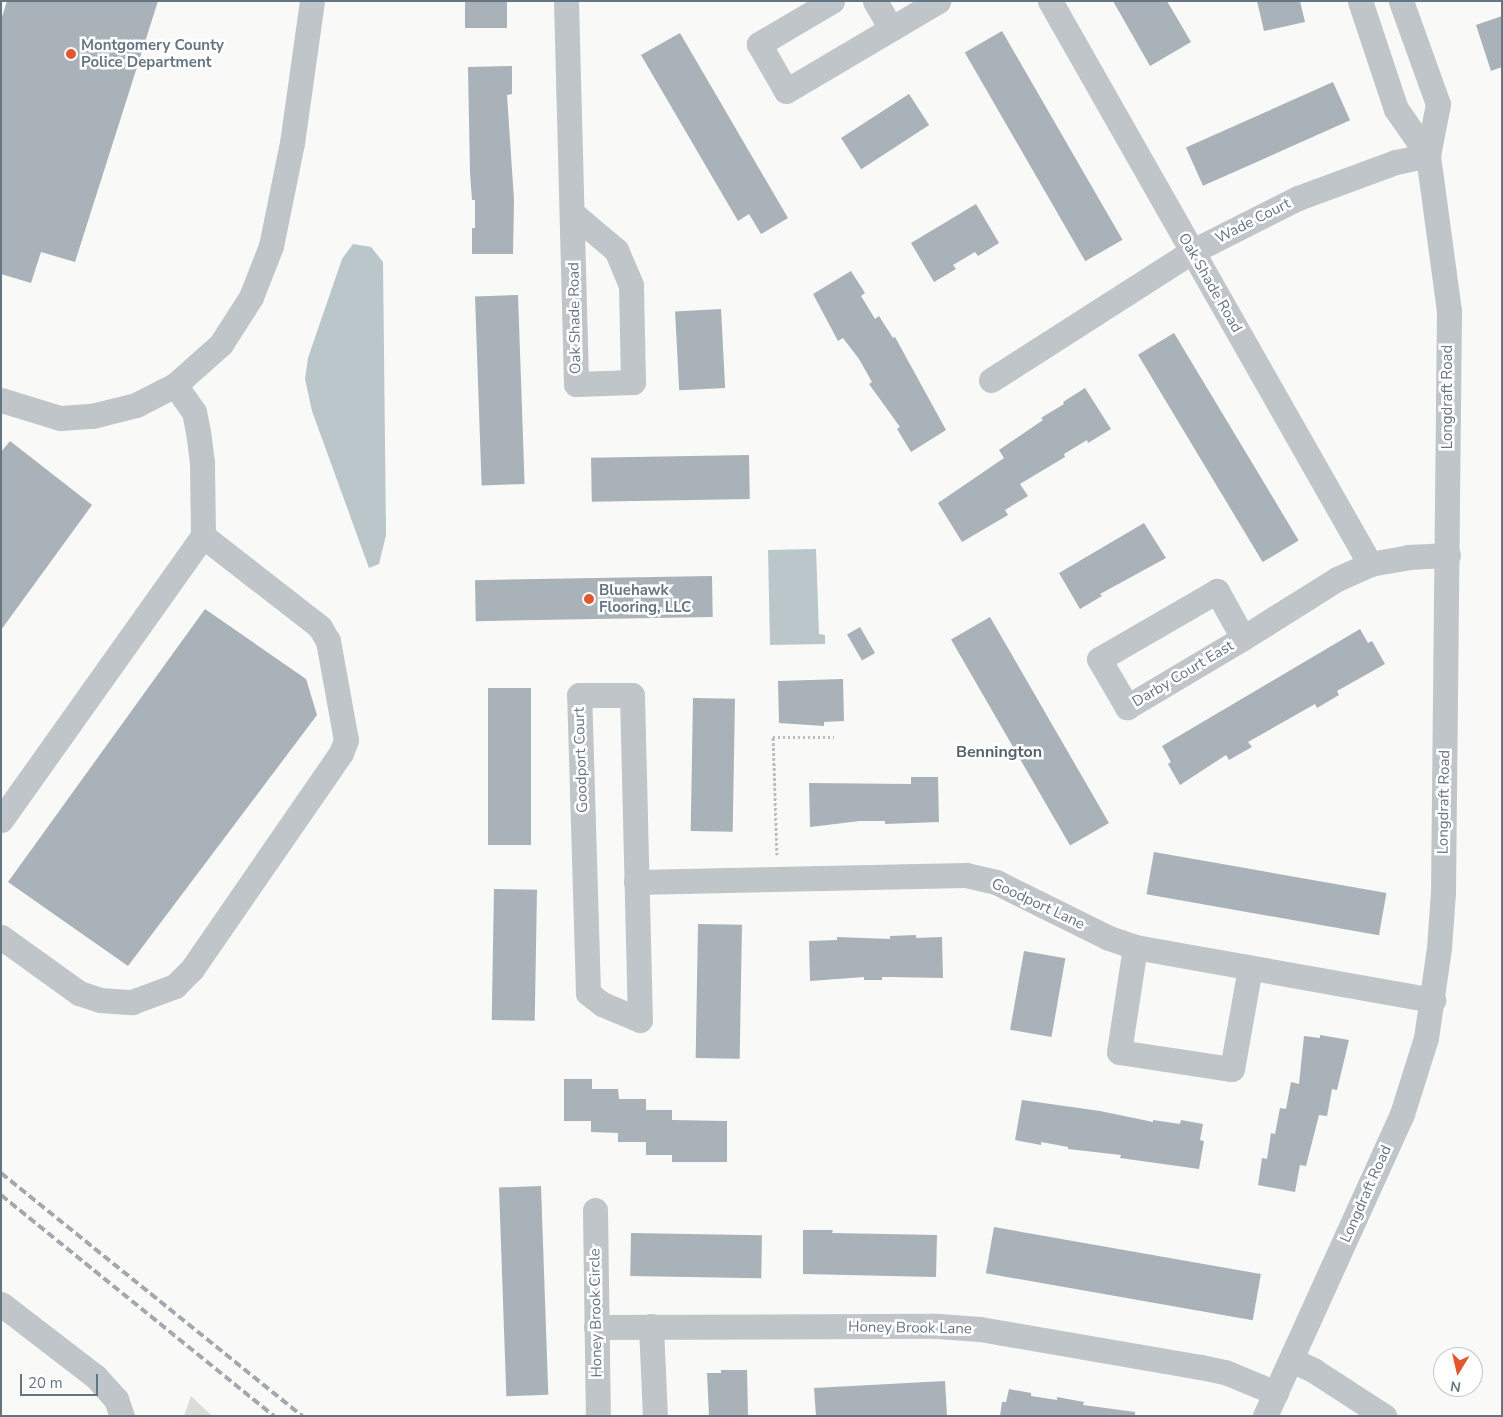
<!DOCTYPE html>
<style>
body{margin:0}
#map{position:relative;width:1503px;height:1417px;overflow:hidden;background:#f9f9f7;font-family:"Nunito Sans",sans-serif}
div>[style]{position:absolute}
.green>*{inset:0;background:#d9ded6}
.water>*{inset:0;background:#bac6ca}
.building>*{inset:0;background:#a9b2b8;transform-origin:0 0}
.path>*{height:3px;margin-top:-1.5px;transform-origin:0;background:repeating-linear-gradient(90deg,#bbbec1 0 2.5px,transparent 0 5px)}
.minor>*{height:25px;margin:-12.5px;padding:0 12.5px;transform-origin:12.5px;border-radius:12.5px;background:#c0c5c9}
.rail>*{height:4px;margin-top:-2px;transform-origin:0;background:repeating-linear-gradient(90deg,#a2a9ae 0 8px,transparent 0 12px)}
.dots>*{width:14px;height:14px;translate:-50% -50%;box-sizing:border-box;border:2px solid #fff;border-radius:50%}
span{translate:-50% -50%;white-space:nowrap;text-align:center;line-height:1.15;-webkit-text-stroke:5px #fff;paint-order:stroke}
.poi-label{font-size:15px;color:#657581;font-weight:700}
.left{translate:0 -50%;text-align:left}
.street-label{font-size:15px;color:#657581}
.neighbourhood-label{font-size:16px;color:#56636d;font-weight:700}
.frame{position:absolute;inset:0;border:2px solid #657581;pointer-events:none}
.north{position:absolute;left:1433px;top:1347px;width:50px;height:50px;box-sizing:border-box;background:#fff;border:1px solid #c1c8cd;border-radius:50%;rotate:189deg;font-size:14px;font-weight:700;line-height:20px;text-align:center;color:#657581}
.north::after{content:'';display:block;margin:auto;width:18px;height:22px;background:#e2572e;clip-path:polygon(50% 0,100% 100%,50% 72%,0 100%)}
.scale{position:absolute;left:20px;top:1374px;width:78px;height:22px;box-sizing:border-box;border:2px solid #657581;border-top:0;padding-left:6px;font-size:15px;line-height:18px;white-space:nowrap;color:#657581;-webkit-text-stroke:4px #fff;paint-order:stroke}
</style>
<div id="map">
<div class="green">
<i style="clip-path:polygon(191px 1396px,212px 1416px,184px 1416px)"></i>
</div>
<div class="water">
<i style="clip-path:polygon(353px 244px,371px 247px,383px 262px,386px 535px,379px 564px,369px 568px,312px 411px,305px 379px,308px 358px,342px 259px)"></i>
<i style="clip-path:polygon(816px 549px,819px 634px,825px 635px,825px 644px,770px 645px,768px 550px)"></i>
</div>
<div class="building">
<i style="clip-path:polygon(7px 1px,158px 1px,75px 262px,41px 252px,31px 283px,1px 274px,1px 20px)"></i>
<i style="left:465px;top:1px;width:42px;height:27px"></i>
<i style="clip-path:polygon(1113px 1px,1167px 1px,1191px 42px,1150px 66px)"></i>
<i style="clip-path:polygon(1257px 1px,1300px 1px,1305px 22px,1264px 31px)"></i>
<i style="clip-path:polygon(1502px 16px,1502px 67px,1491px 71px,1476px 25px)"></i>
<i style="left:1002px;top:31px;width:241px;height:43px;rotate:60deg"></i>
<i style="clip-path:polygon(680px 33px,788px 218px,761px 234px,749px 214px,738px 221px,641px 55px)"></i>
<i style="clip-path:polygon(512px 66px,512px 94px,507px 95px,514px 200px,513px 254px,472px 254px,472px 228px,475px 228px,475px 200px,472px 200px,470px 173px,468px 67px)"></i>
<i style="left:1333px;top:82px;width:42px;height:161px;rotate:66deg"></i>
<i style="left:909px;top:94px;width:37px;height:81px;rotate:57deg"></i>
<i style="clip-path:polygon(976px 204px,999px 243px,978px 256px,975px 252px,953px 265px,956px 269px,934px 282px,911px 243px)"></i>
<i style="clip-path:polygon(851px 271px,865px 293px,861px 296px,875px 319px,879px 316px,893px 338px,895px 337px,946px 430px,911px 452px,897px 429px,900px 427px,869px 384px,872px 382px,859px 359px,843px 338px,838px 341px,813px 294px)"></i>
<i style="left:518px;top:295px;width:189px;height:43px;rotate:88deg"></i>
<i style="left:721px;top:309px;width:79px;height:46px;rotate:87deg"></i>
<i style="left:1174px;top:333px;width:242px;height:42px;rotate:59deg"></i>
<i style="clip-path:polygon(1085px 388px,1111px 429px,1088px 443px,1087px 440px,1064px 454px,1065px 457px,1020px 484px,1028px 496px,1005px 510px,1008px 515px,962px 542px,938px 503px,1004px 458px,999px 450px,1043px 420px,1041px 418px,1064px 404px,1063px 402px)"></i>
<i style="clip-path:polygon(10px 441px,92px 505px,1px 630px,1px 452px)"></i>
<i style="left:749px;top:455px;width:44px;height:158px;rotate:89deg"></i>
<i style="clip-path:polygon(1144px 523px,1166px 558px,1100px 594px,1102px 596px,1080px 609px,1059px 573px)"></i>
<i style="left:712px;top:576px;width:41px;height:237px;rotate:89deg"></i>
<i style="clip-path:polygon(205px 609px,306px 679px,317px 715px,128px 966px,8px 882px)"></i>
<i style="left:990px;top:617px;width:238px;height:45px;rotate:60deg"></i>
<i style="left:860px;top:627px;width:30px;height:15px;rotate:60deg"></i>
<i style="clip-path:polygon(1360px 629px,1368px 643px,1372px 641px,1385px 664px,1337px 691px,1339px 695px,1317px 708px,1315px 704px,1248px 742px,1252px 747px,1229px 760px,1226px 755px,1180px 785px,1168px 764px,1171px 762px,1162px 746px)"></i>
<i style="clip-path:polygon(843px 679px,844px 721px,824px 722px,824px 726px,779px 723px,778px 681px)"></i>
<i style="left:488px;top:688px;width:43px;height:157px"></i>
<i style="left:693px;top:698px;width:42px;height:133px;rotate:1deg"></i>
<i style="clip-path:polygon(911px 777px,938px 777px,939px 822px,885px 824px,885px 821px,860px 821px,810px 827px,809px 783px,911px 784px)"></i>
<i style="left:1154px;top:852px;width:236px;height:43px;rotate:10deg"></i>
<i style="left:494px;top:889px;width:43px;height:131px;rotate:1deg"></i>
<i style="left:698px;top:924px;width:44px;height:134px;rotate:1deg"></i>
<i style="clip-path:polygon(916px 935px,916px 938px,942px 937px,943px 978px,891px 977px,882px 977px,882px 980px,864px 980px,864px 977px,810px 981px,809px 941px,837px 940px,837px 937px,890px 939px,890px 936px)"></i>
<i style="left:1024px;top:951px;width:42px;height:80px;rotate:10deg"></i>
<i style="clip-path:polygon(1320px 1035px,1349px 1040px,1337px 1090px,1332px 1089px,1327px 1116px,1319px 1115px,1306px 1166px,1300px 1165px,1295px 1192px,1258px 1185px,1262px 1158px,1267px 1159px,1271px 1133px,1275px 1134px,1280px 1108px,1286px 1109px,1291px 1082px,1299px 1084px,1304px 1036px,1320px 1038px)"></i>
<i style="clip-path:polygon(564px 1079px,592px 1079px,592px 1089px,618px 1089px,619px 1099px,646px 1099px,646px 1110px,672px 1110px,672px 1120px,727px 1121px,727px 1162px,672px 1162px,672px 1155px,646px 1155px,646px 1142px,618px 1142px,618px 1133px,591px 1132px,591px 1121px,564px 1121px)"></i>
<i style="clip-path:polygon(1022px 1100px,1100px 1111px,1153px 1122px,1153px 1120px,1180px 1124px,1181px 1120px,1203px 1124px,1200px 1140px,1204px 1141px,1199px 1169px,1120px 1158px,1121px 1155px,1068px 1149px,1068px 1147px,1041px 1142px,1041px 1145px,1015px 1140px)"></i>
<i style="left:541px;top:1186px;width:209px;height:42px;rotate:88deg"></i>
<i style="left:994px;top:1227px;width:271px;height:47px;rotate:10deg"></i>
<i style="clip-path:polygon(803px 1230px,833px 1230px,832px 1233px,937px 1235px,936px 1277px,803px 1274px)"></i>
<i style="left:631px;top:1233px;width:131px;height:43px;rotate:1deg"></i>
<i style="clip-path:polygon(721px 1370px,747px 1370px,748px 1416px,709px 1416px,707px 1373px,721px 1373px)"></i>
<i style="clip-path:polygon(945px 1381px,947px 1416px,816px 1416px,814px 1388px)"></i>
<i style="clip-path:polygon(1009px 1389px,1031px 1393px,1031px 1396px,1057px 1400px,1057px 1397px,1084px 1402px,1083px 1405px,1135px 1412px,1135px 1416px,1000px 1416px,1002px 1402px,1006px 1402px)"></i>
</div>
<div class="path">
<i style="left:777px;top:855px;width:118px;rotate:-91.9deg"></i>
<i style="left:773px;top:737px;width:61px"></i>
</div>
<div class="minor">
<i style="left:566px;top:1px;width:383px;rotate:88.5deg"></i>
<i style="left:576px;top:384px;width:57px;rotate:-2deg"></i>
<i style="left:633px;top:382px;width:97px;rotate:-91.2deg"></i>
<i style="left:631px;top:285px;width:38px;rotate:-113deg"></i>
<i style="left:616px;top:250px;width:57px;rotate:-139.9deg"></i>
<i style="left:832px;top:1px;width:85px;rotate:149.5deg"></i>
<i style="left:759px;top:44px;width:54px;rotate:60.1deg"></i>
<i style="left:786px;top:91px;width:177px;rotate:-30.6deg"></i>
<i style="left:875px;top:1px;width:32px;rotate:60deg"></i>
<i style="left:1050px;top:1px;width:648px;rotate:60.39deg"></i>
<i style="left:1360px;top:1px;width:114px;rotate:71.6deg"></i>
<i style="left:1396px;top:109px;width:56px;rotate:55.2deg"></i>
<i style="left:991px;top:380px;width:237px;rotate:-32.6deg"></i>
<i style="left:1191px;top:252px;width:120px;rotate:-26.8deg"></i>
<i style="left:1298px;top:198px;width:104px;rotate:-20.2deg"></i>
<i style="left:1396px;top:162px;width:33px;rotate:-12deg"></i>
<i style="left:1px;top:400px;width:62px;rotate:17deg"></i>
<i style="left:60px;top:418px;width:32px;rotate:-4deg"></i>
<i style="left:92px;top:416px;width:45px;rotate:-14deg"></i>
<i style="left:136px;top:405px;width:44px;rotate:-27.1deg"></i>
<i style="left:175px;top:385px;width:62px;rotate:-41.7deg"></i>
<i style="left:221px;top:344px;width:56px;rotate:-57.4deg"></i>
<i style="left:251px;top:297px;width:55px;rotate:-68.6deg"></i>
<i style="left:271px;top:246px;width:105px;rotate:-78.5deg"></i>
<i style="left:292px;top:143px;width:143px;rotate:-82deg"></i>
<i style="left:1243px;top:638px;width:54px;rotate:-119deg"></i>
<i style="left:1217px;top:591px;width:136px;rotate:150deg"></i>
<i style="left:1099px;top:659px;width:56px;rotate:59.7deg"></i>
<i style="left:1127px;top:707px;width:135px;rotate:-30.7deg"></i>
<i style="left:1243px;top:638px;width:111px;rotate:-32.1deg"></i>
<i style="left:1337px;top:579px;width:36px;rotate:-24deg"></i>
<i style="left:1370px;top:564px;width:39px;rotate:-10deg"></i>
<i style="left:1408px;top:557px;width:40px;rotate:-2.9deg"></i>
<i style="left:579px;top:695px;width:53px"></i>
<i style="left:632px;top:695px;width:325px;rotate:88.6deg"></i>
<i style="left:640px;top:1020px;width:41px;rotate:-157.2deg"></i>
<i style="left:602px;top:1004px;width:18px;rotate:-142deg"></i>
<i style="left:588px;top:993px;width:298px;rotate:-91.7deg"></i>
<i style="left:1px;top:820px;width:349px;rotate:-54.6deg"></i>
<i style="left:203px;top:536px;width:73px;rotate:-90.8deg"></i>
<i style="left:202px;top:463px;width:31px;rotate:-97deg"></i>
<i style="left:198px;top:432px;width:20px;rotate:-101deg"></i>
<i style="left:194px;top:412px;width:33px;rotate:-125deg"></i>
<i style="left:636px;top:882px;width:330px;rotate:-1.2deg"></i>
<i style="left:966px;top:875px;width:31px;rotate:13deg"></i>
<i style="left:996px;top:882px;width:126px;rotate:26.4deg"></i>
<i style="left:1109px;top:938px;width:28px;rotate:19deg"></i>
<i style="left:1135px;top:947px;width:303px;rotate:10.1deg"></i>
<i style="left:1px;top:937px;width:96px;rotate:35.7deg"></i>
<i style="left:79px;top:993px;width:22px;rotate:18deg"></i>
<i style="left:100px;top:1000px;width:32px;rotate:4deg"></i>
<i style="left:132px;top:1002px;width:46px;rotate:-20.4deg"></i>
<i style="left:175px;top:986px;width:24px;rotate:-45deg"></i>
<i style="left:192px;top:969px;width:262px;rotate:-55.4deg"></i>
<i style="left:341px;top:753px;width:14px;rotate:-69deg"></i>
<i style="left:346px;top:740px;width:101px;rotate:-100.3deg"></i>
<i style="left:328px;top:641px;width:16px;rotate:-120deg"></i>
<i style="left:320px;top:627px;width:148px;rotate:-142.1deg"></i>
<i style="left:1135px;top:947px;width:106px;rotate:98.7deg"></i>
<i style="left:1119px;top:1052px;width:114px;rotate:8.6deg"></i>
<i style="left:1232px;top:1069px;width:103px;rotate:-79.9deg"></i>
<i style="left:595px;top:1210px;width:206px;rotate:89.2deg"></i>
<i style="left:1px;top:1304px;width:120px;rotate:37.5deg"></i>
<i style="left:96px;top:1377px;width:30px;rotate:48deg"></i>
<i style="left:116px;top:1399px;width:18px;rotate:71deg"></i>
<i style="left:651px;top:1326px;width:90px;rotate:87.5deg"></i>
<i style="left:596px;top:1327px;width:342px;rotate:-0.2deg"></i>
<i style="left:938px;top:1326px;width:42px;rotate:4.1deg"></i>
<i style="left:980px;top:1329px;width:224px;rotate:9.8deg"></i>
<i style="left:1201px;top:1367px;width:25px;rotate:12deg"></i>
<i style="left:1225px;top:1372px;width:55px;rotate:22.4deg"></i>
<i style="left:1291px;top:1360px;width:24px;rotate:24deg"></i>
<i style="left:1313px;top:1370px;width:85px;rotate:32.9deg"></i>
<i style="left:1265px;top:1416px;width:332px;rotate:-65.6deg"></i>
<i style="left:1402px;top:1114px;width:80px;rotate:-72.5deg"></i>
<i style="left:1426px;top:1038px;width:91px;rotate:-81.8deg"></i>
<i style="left:1439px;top:948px;width:56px;rotate:-85.9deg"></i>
<i style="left:1443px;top:892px;width:581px;rotate:-89.41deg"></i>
<i style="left:1449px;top:311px;width:157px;rotate:-97.7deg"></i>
<i style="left:1428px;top:155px;width:52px;rotate:-78.9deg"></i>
<i style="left:1438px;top:104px;width:109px;rotate:-109.8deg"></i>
</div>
<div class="rail">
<i style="left:1px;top:1173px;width:387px;rotate:38.9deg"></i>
<i style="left:1px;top:1195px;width:351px;rotate:39deg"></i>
</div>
<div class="dots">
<i style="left:71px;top:54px;background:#e2572e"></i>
<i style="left:589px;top:599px;background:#e2572e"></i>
</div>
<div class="poi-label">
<span class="left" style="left:81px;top:54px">Montgomery County<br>Police Department</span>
<span class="left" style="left:599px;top:599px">Bluehawk<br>Flooring, LLC</span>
</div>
<div class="street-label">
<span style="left:1253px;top:221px;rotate:-27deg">Wade Court</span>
<span style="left:1210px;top:283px;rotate:60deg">Oak Shade Road</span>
<span style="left:575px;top:318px;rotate:-91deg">Oak Shade Road</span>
<span style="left:1448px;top:397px;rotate:-90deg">Longdraft Road</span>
<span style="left:1183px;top:674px;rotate:-31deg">Darby Court East</span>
<span style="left:581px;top:760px;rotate:-92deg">Goodport Court</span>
<span style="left:1444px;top:802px;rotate:-89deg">Longdraft Road</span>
<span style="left:1038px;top:904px;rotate:25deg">Goodport Lane</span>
<span style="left:1366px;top:1194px;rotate:-66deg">Longdraft Road</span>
<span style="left:596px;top:1313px;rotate:-91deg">Honey Brook Circle</span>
<span style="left:910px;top:1328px;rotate:1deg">Honey Brook Lane</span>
</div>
<div class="neighbourhood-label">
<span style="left:999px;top:752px">Bennington</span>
</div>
<div class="frame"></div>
<div class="north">N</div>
<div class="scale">20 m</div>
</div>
